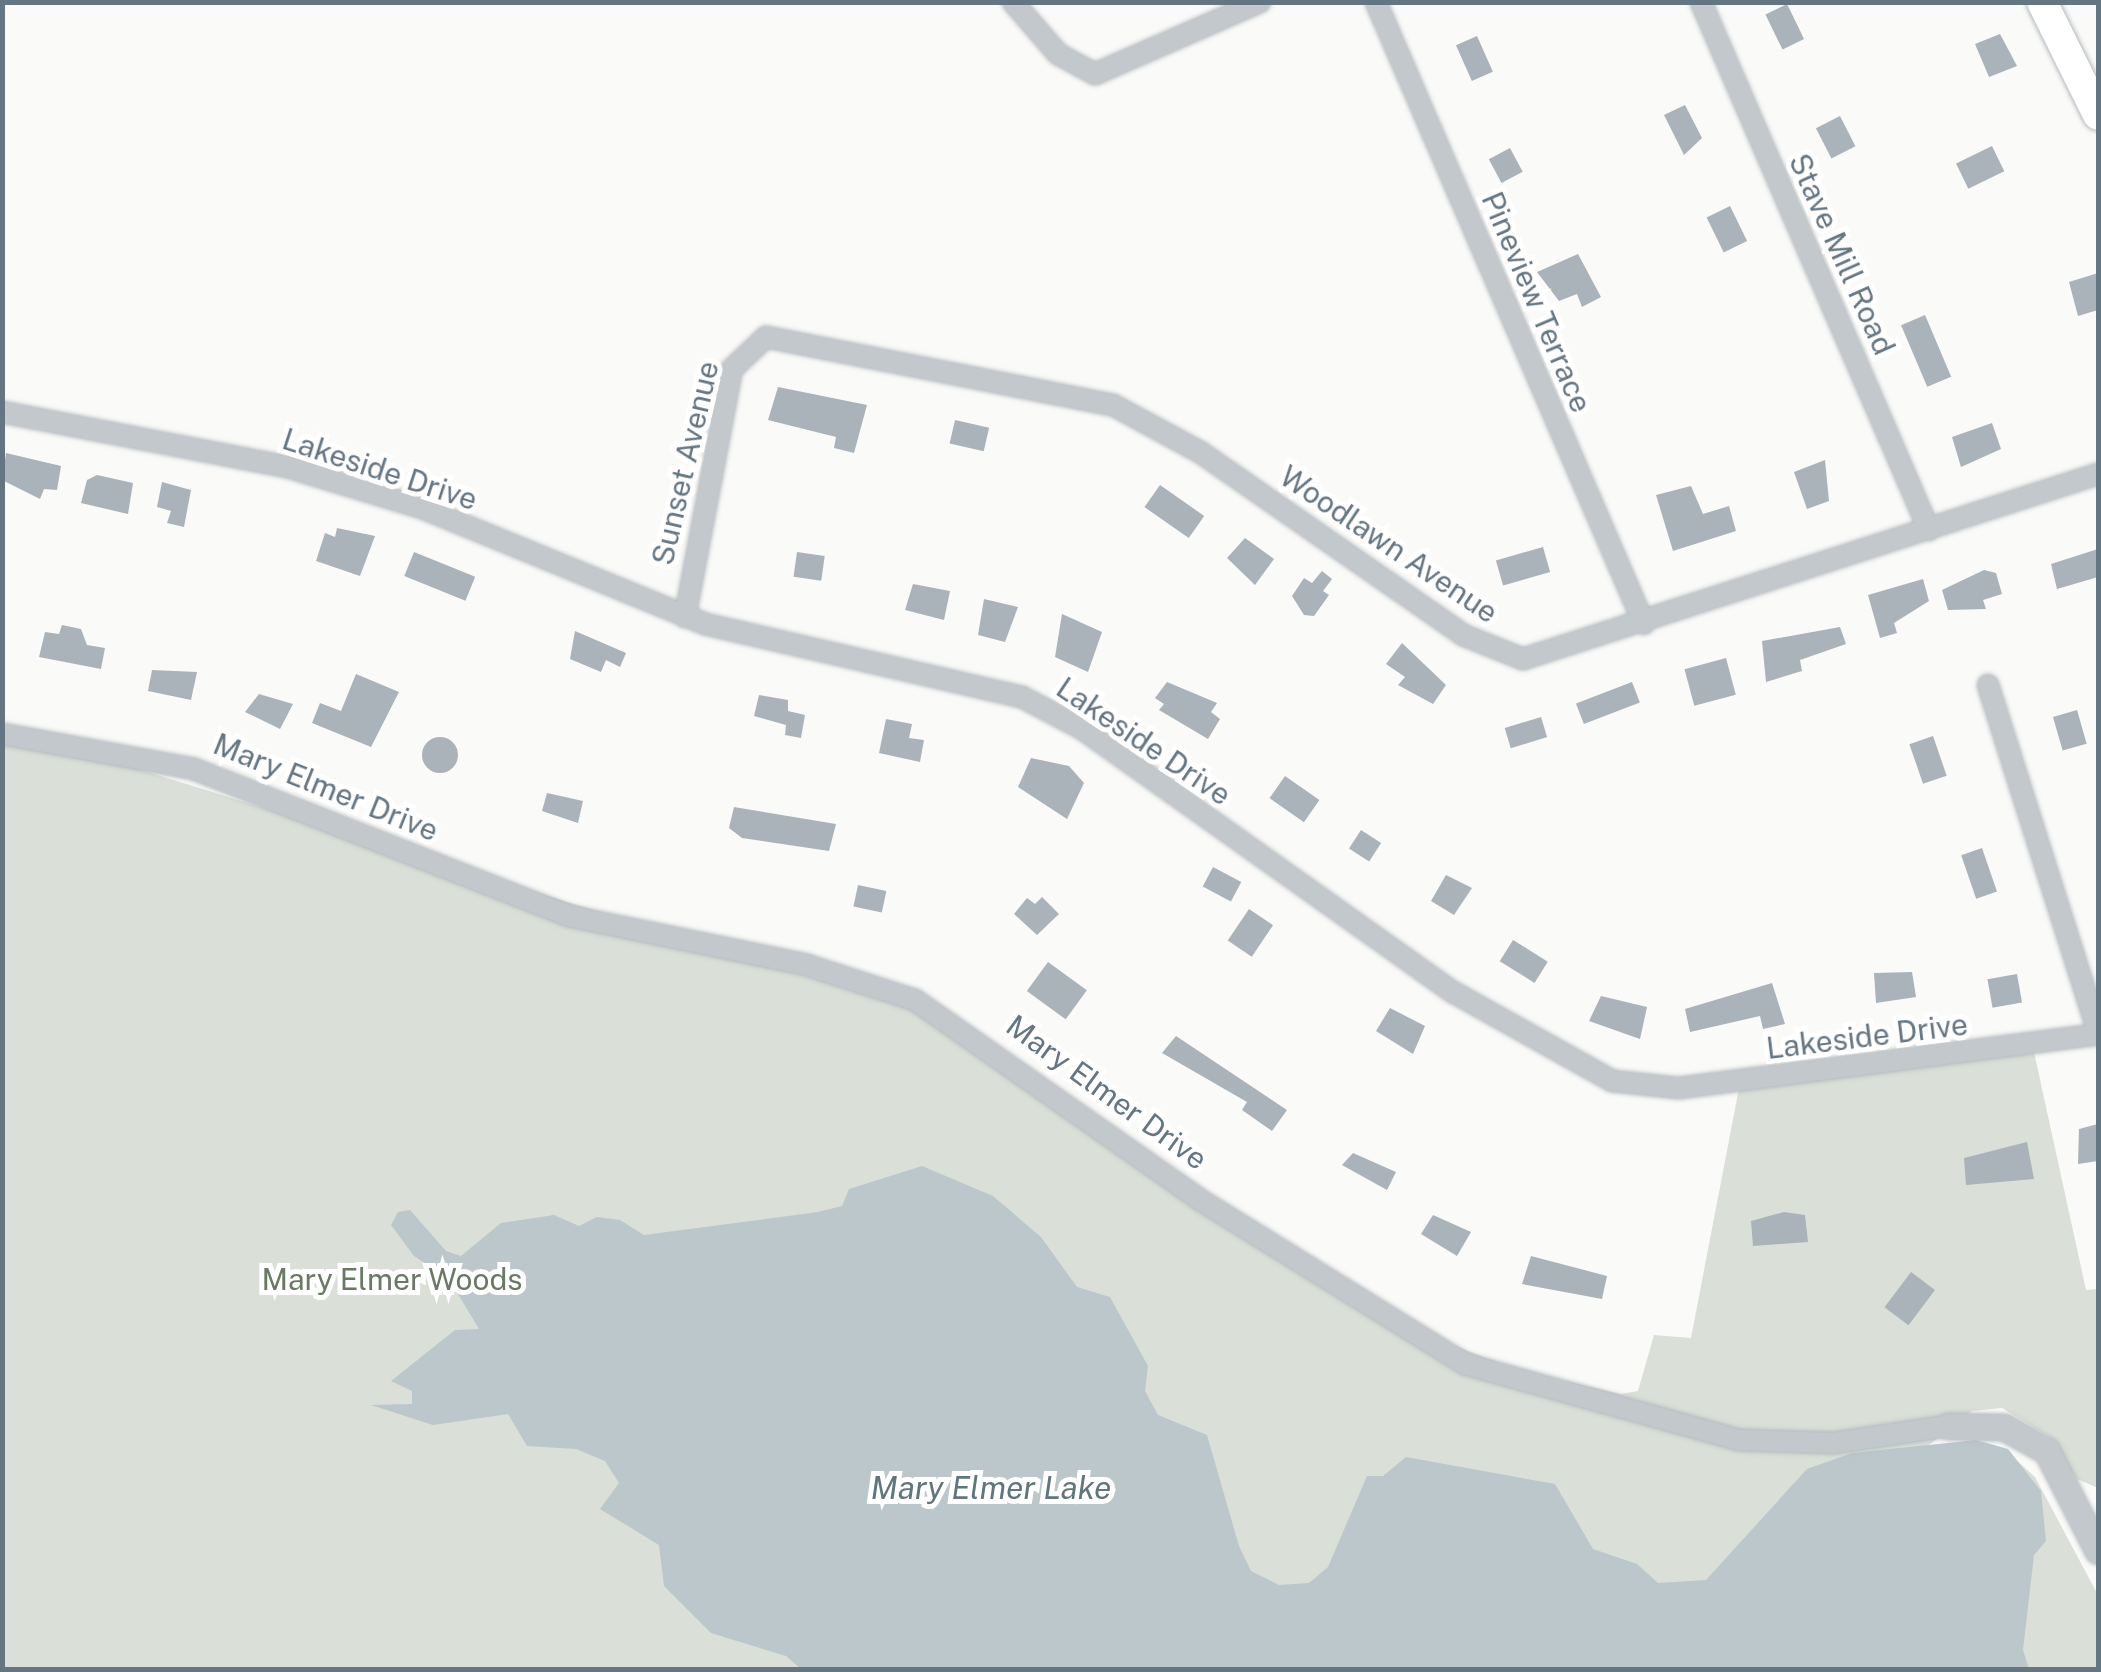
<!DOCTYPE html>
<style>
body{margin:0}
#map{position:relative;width:2101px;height:1672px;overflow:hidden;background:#fafaf8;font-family:"Public Sans",sans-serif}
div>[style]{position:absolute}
.green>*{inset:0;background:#dadfd7}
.water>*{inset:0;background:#bbc7cb}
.building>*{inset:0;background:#aab3b9;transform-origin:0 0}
.round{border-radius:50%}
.roads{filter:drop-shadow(0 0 2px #b3babf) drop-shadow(0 0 2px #b3babf)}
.minor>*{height:20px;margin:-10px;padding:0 10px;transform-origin:10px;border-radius:10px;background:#c3c8cc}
.tertiary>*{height:25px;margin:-12.5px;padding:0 12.5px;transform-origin:12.5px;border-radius:12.5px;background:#c3c8cc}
.secondary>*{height:30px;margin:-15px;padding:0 15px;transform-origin:15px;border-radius:15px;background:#fff}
span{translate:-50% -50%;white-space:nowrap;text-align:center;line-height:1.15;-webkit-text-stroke:10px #fff;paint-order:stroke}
.street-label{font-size:30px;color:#657683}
.park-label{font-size:30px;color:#687a64}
.water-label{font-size:32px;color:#60757c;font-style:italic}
.frame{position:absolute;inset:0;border:5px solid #657683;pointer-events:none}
</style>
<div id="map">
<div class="green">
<i style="clip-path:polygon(2px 727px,911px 1008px,1368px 1311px,1516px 1370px,1621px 1394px,1638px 1391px,1654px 1335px,1691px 1338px,1740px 1083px,2032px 1043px,2086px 1290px,2098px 1289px,2098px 1488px,2077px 1479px,2050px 1437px,2002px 1408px,1972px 1411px,1920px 1452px,2014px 1458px,2035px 1477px,2098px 1595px,2098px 1669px,3px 1669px)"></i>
</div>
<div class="water">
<i style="clip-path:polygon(922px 1166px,993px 1196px,1041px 1237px,1077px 1287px,1110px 1297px,1148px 1366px,1145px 1391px,1158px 1415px,1207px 1435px,1239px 1546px,1251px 1571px,1279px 1585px,1309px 1583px,1328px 1567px,1367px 1476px,1383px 1476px,1406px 1457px,1555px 1484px,1593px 1549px,1637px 1564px,1658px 1583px,1706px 1580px,1807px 1469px,1852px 1453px,1976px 1440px,2008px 1449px,2041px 1491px,2046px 1541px,2034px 1555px,2023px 1650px,2029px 1669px,801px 1669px,786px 1656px,711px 1633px,664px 1586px,659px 1545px,600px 1509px,619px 1483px,605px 1461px,576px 1449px,527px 1446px,508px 1414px,433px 1425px,371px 1405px,412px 1404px,412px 1391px,391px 1381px,455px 1330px,479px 1329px,449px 1279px,414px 1256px,391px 1225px,398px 1212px,410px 1210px,446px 1251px,461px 1256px,501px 1223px,554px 1215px,579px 1226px,597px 1217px,620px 1220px,644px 1235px,818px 1212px,842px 1206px,849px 1189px)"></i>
</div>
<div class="building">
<i style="left:1787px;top:4px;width:39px;height:24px;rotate:64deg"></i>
<i style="clip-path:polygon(2000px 34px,2017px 66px,1989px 77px,1975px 44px)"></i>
<i style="left:1477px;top:36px;width:39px;height:23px;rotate:66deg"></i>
<i style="clip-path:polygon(1685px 105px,1702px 138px,1684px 155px,1664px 115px)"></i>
<i style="left:1840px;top:116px;width:34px;height:27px;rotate:63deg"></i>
<i style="left:1992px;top:146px;width:28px;height:40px;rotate:64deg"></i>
<i style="left:1510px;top:148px;width:27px;height:24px;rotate:62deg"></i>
<i style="left:1730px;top:206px;width:39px;height:26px;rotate:64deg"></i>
<i style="clip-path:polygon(1578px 254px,1601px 297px,1582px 307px,1577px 294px,1559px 301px,1537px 272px)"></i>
<i style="clip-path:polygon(2098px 273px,2098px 310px,2078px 316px,2069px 282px)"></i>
<i style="left:1925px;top:315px;width:67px;height:26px;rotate:67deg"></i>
<i style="clip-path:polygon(778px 387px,867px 405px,854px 453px,834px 448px,836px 437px,768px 420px)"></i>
<i style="left:955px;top:420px;width:35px;height:24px;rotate:13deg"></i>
<i style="clip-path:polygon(1992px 423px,2001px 449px,1961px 467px,1952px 437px)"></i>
<i style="clip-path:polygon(6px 453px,61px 466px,57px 490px,44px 489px,40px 499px,2px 480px)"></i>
<i style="clip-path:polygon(1825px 460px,1829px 501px,1807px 509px,1794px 472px)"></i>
<i style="clip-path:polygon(97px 475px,133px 483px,128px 514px,81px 503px,87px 480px)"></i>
<i style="clip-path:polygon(162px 482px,191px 490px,184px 527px,167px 523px,171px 511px,157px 507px)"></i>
<i style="left:1160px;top:485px;width:54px;height:27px;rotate:35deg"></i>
<i style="clip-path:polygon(1691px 486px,1703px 514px,1729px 506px,1736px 531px,1673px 551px,1656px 495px)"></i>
<i style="clip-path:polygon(337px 528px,375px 536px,360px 576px,316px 561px,325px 533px,335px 537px)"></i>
<i style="clip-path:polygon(1245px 538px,1274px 559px,1255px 585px,1227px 558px)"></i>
<i style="left:1543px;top:547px;width:26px;height:49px;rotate:74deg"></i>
<i style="clip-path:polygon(2098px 549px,2098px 577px,2057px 589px,2051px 564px)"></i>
<i style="left:414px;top:552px;width:66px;height:26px;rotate:22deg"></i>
<i style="left:797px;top:552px;width:28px;height:25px;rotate:8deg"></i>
<i style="clip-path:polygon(1984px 570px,1996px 573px,2002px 594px,1983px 600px,1986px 609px,1948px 610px,1942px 590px)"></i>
<i style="clip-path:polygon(1322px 571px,1332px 579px,1323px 591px,1329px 595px,1314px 616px,1304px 615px,1292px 596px,1304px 578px,1312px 583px)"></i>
<i style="clip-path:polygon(1923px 579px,1929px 601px,1894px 623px,1897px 633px,1880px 638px,1868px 595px)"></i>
<i style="clip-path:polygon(913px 584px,950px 591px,944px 620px,905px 610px)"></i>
<i style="clip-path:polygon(984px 599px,1018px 607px,1005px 642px,978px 635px)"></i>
<i style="clip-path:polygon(1062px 614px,1102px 632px,1088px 672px,1055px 657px)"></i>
<i style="clip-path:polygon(62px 625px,81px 629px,87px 645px,105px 648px,101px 669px,39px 657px,45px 632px,59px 634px)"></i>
<i style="clip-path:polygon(1840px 627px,1846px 644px,1800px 660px,1802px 671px,1766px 682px,1762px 641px)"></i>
<i style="clip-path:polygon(575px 631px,626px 653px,620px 667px,606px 660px,601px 672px,570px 659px)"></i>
<i style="clip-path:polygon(1402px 643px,1446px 685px,1433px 704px,1398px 685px,1405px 677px,1386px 664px)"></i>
<i style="left:1726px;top:658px;width:38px;height:43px;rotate:75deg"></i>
<i style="clip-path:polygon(152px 670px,197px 672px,191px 700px,148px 691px)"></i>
<i style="clip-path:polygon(356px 674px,399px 692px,371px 747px,312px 723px,320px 703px,341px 711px)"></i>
<i style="clip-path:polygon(1167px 682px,1217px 703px,1211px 712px,1220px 719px,1208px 739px,1159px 710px,1164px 704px,1155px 698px)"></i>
<i style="left:1632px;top:682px;width:22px;height:60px;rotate:69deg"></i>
<i style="clip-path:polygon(259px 694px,293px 704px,280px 729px,245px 712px)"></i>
<i style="clip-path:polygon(759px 695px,788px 700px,788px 711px,805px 715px,801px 738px,785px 735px,786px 725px,754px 716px)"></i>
<i style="left:2077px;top:710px;width:35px;height:25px;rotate:74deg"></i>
<i style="left:1541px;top:717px;width:21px;height:38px;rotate:73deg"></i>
<i style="clip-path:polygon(886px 719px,912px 724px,909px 738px,924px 740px,920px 762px,879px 753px)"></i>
<i style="left:1933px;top:736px;width:42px;height:25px;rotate:71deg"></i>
<i class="round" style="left:422px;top:737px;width:36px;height:36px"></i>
<i style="clip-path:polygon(1031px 758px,1069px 766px,1084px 783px,1067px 819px,1018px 787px)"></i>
<i style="left:1285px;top:776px;width:42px;height:27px;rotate:35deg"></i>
<i style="clip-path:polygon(547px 793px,583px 801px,578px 823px,542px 811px)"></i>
<i style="clip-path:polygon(734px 807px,836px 824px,829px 851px,742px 838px,729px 828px)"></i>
<i style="left:1361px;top:830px;width:24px;height:22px;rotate:33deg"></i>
<i style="left:1982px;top:848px;width:46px;height:22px;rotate:71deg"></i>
<i style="left:1213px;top:867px;width:32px;height:22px;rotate:28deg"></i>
<i style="clip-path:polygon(1446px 875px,1472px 888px,1454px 915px,1431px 901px)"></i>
<i style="left:858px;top:885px;width:29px;height:22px;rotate:12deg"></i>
<i style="clip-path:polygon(1042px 897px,1059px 914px,1037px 935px,1014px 914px,1027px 898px,1035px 904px)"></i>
<i style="left:1249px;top:909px;width:29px;height:38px;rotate:34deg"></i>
<i style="left:1513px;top:940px;width:41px;height:25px;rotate:32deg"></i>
<i style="left:1048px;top:962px;width:48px;height:36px;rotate:36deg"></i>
<i style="clip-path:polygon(1912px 972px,1916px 997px,1876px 1003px,1874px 973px)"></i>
<i style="left:2017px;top:974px;width:29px;height:30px;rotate:80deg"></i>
<i style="clip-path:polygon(1772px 983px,1785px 1024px,1763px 1029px,1760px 1016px,1690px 1032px,1685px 1009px)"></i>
<i style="clip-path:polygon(1601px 996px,1647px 1007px,1640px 1039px,1589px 1021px)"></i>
<i style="clip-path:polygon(1390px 1008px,1425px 1026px,1413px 1054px,1376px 1031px)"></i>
<i style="clip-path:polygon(1176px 1036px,1287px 1110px,1272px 1131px,1242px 1110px,1247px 1102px,1162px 1053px)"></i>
<i style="clip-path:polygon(2098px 1124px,2098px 1161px,2078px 1164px,2079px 1129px)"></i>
<i style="clip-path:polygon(2027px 1142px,2034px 1179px,1966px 1185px,1964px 1158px)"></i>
<i style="clip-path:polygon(1353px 1153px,1396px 1172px,1387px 1190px,1342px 1165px)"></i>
<i style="clip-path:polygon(1784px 1212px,1805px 1215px,1808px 1242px,1753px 1246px,1751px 1221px)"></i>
<i style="clip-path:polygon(1433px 1215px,1471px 1232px,1457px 1256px,1421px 1234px)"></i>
<i style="clip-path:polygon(1531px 1256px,1607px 1276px,1602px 1299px,1522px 1284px)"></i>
<i style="left:1911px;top:1272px;width:30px;height:44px;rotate:37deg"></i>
</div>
<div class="roads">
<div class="minor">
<i style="left:1013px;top:2px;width:69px;rotate:49.1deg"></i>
<i style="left:1058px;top:54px;width:42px;rotate:28.4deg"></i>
<i style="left:1095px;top:74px;width:180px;rotate:-23.6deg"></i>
<i style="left:1376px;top:2px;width:677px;rotate:66.69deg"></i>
<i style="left:1701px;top:2px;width:575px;rotate:66.64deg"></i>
<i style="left:2px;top:412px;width:291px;rotate:10.9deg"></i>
<i style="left:288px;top:467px;width:143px;rotate:17deg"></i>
<i style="left:425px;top:509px;width:303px;rotate:22.3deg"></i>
<i style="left:705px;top:624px;width:325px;rotate:13deg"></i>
<i style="left:1022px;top:697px;width:67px;rotate:27.7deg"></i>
<i style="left:1081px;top:728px;width:456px;rotate:35.4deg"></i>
<i style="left:1453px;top:992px;width:182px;rotate:29.2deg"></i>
<i style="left:1612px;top:1081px;width:67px;rotate:6deg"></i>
<i style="left:1679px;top:1088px;width:422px;rotate:-7.3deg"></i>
<i style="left:685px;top:617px;width:252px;rotate:-79.3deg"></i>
<i style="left:732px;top:369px;width:47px;rotate:-43.3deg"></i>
<i style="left:766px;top:337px;width:354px;rotate:11.1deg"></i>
<i style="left:1113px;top:405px;width:99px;rotate:28.4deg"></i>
<i style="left:1200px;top:452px;width:320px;rotate:34.8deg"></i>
<i style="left:1463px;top:635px;width:65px;rotate:21.8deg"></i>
<i style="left:1523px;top:659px;width:604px;rotate:-17.84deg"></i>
<i style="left:1988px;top:685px;width:363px;rotate:72.4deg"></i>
<i style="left:2px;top:734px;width:195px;rotate:10.3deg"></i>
<i style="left:194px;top:769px;width:403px;rotate:21.4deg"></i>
<i style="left:569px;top:916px;width:243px;rotate:11.6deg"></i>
<i style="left:807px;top:965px;width:114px;rotate:18deg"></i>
<i style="left:915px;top:1000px;width:347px;rotate:35deg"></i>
<i style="left:1199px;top:1199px;width:313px;rotate:31.8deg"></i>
<i style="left:1465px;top:1364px;width:284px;rotate:15.5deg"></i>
<i style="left:1739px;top:1440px;width:95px;rotate:1.8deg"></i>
<i style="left:1834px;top:1443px;width:115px;rotate:-8.5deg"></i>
</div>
<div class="tertiary">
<i style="left:1948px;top:1426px;width:56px;rotate:1deg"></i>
<i style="left:2004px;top:1427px;width:49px;rotate:29.2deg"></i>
<i style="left:2047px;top:1451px;width:112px;rotate:63deg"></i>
</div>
<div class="secondary">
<i style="left:2042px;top:2px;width:126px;rotate:63.6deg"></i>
</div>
</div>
<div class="street-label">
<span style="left:1842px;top:254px;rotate:66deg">Stave Mill Road</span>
<span style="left:1537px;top:302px;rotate:67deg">Pineview Terrace</span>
<span style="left:685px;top:463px;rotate:-77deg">Sunset Avenue</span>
<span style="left:380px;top:469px;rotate:18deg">Lakeside Drive</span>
<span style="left:1389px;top:544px;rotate:34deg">Woodlawn Avenue</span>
<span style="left:1144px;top:741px;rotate:34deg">Lakeside Drive</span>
<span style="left:326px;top:787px;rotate:22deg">Mary Elmer Drive</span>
<span style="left:1867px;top:1036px;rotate:-7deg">Lakeside Drive</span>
<span style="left:1107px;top:1092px;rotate:36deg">Mary Elmer Drive</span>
</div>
<div class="park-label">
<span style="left:392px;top:1279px">Mary Elmer Woods</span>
</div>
<div class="water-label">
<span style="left:991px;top:1488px">Mary Elmer Lake</span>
</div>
<div class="frame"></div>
</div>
